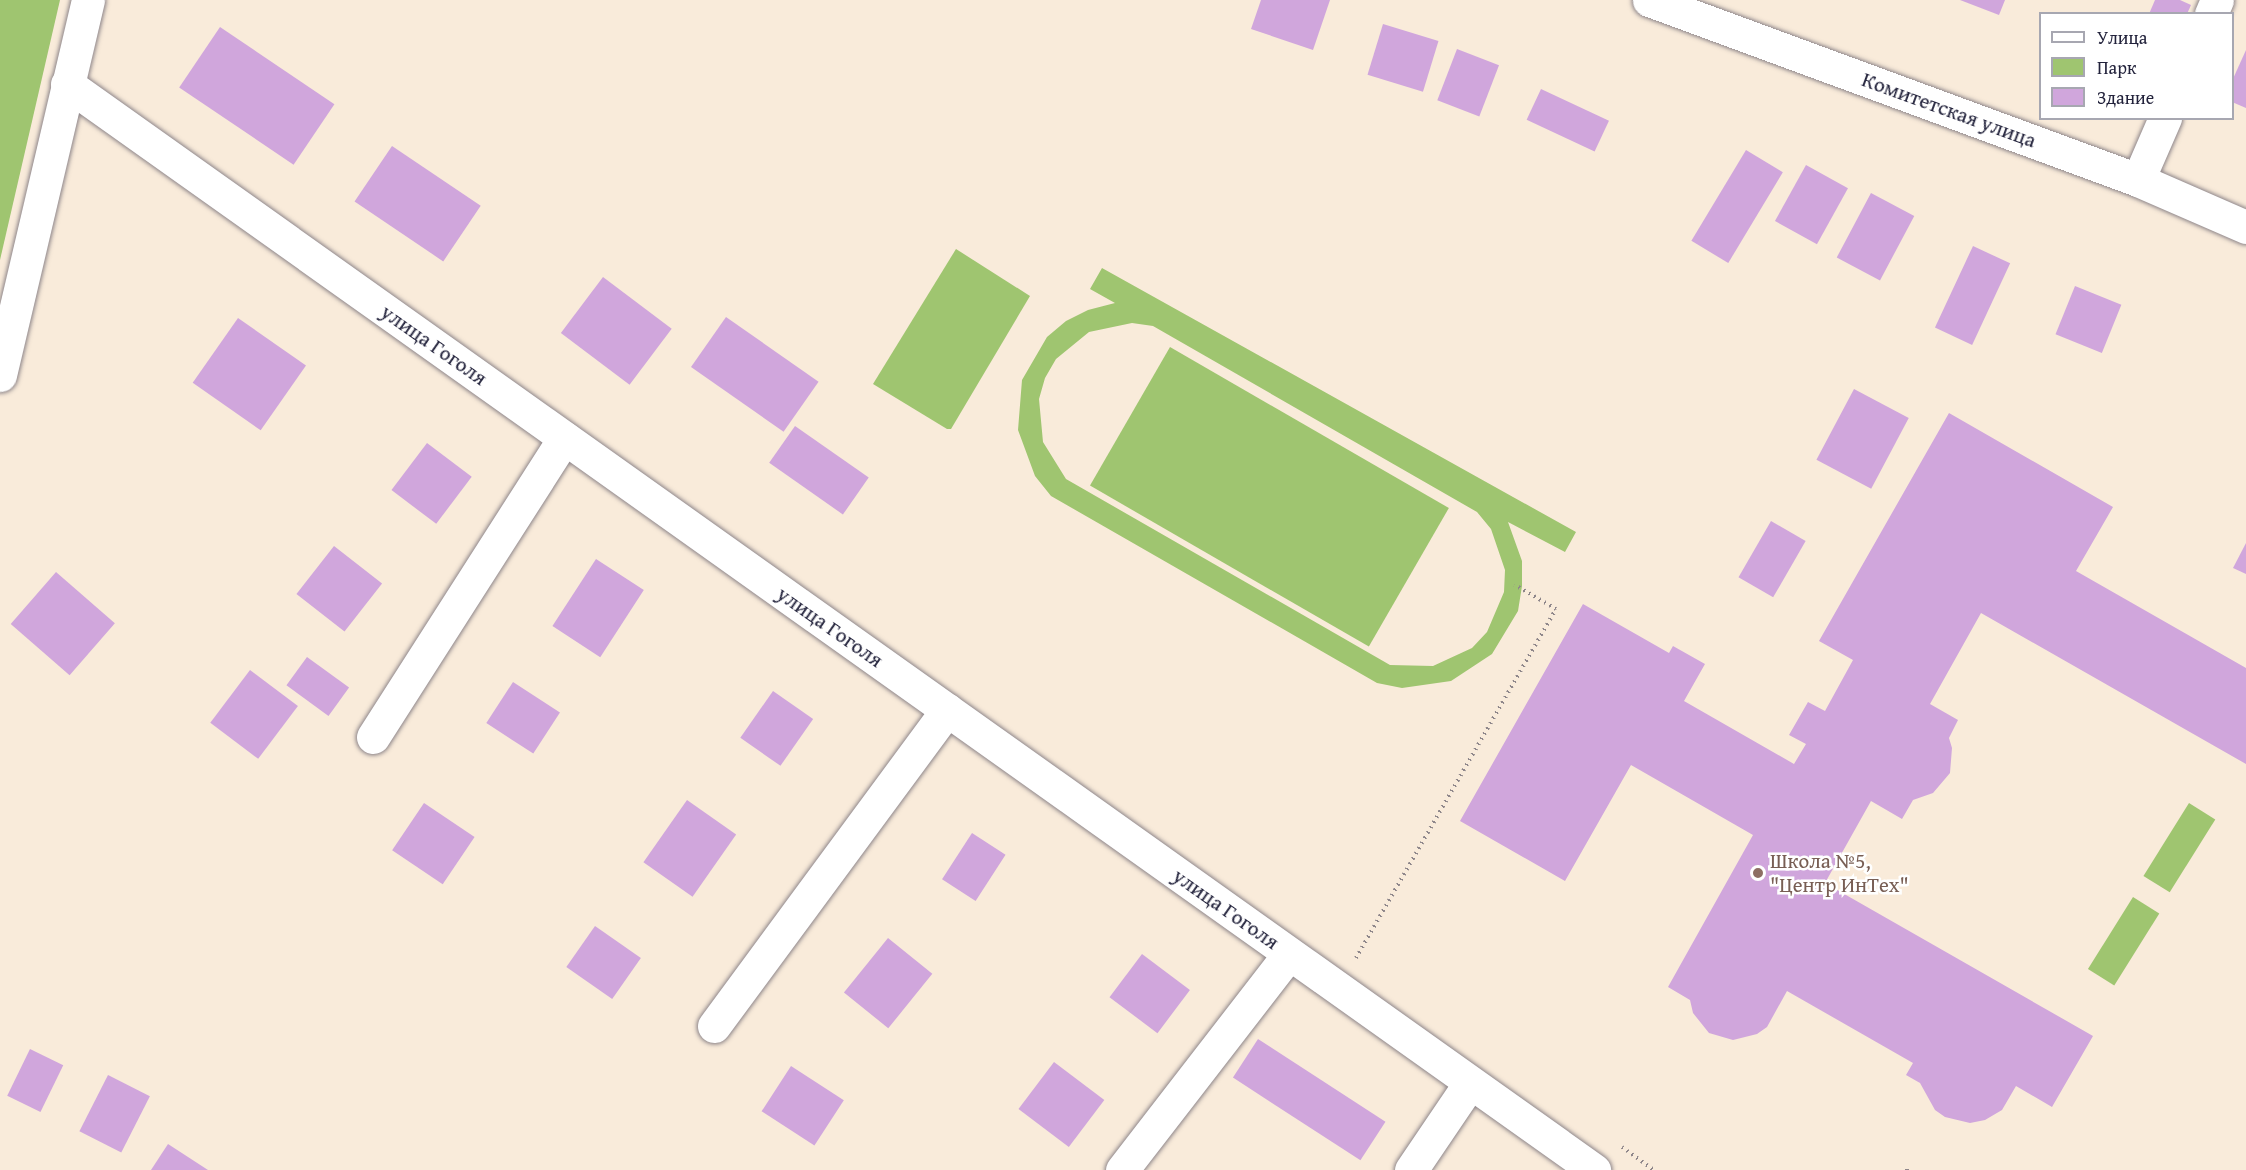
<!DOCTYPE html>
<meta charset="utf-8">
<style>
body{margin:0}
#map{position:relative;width:2246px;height:1170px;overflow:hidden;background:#f9ebda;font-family:"Gentium Book Plus",serif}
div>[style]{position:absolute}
.green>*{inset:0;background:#9fc570;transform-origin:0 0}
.building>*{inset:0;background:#d0a6dc;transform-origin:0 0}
.path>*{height:4px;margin-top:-2px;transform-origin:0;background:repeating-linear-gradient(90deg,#8e868a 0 1.5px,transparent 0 6px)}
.roads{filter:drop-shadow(0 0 2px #8e868a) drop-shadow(0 0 2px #8e868a)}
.minor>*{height:33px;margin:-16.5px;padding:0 16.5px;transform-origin:16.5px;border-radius:16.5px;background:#fff}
.dots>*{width:16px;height:16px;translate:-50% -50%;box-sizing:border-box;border:3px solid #fff;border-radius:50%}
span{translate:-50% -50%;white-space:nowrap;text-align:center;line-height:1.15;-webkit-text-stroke:5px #fff;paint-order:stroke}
.street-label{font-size:21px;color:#22223b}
.education-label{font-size:21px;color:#785e54}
.left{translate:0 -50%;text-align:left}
.legend{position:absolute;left:2039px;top:12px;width:195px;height:108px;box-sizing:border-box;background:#fff;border:2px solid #a7a7b1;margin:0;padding:8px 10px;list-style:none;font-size:18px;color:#22223b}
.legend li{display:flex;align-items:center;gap:12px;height:30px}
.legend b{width:30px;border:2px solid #a7a7b1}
</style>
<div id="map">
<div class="green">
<i style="clip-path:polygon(0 0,60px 0,0 260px)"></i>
<i style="clip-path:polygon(956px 249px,1030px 296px,951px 429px,947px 429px,873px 384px)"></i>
<i style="clip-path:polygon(evenodd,1102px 268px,1576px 532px,1565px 552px,1508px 522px,1522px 561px,1522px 586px,1518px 611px,1492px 654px,1451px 681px,1402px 688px,1377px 683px,1051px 496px,1035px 476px,1018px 430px,1022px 380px,1047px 337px,1066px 321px,1088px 310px,1115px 303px,1090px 289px,1102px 268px,1132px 323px,1153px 326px,1477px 512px,1491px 529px,1505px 570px,1504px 592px,1487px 632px,1472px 648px,1433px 666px,1390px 665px,1066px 479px,1043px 442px,1039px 399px,1045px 378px,1056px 359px,1089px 332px,1132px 323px)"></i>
<i style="left:1170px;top:347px;width:322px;height:160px;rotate:30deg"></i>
<i style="left:2189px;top:803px;width:31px;height:86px;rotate:32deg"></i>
<i style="left:2133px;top:897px;width:31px;height:85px;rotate:32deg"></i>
</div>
<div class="building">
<i style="clip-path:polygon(1261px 0,1330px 0,1313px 50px,1251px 29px)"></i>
<i style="clip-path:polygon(1960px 0,2005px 0,1999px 15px)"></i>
<i style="clip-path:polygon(2155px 0,2180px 0,2191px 5px,2187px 14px,2149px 14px)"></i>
<i style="left:1383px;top:24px;width:58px;height:53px;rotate:17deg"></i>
<i style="left:220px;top:27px;width:138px;height:73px;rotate:34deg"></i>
<i style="left:1457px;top:49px;width:45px;height:55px;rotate:21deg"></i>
<i style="clip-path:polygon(2246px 50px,2246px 108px,2232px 102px,2232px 81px)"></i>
<i style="left:1541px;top:89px;width:75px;height:34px;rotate:25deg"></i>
<i style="left:392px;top:146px;width:107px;height:67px;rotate:34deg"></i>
<i style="left:1746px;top:150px;width:43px;height:106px;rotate:31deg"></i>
<i style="left:1806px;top:165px;width:48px;height:64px;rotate:29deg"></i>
<i style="left:1871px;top:193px;width:49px;height:73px;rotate:28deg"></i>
<i style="left:1973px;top:246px;width:41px;height:90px;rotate:25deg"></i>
<i style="left:603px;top:277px;width:86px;height:70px;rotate:37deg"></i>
<i style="left:2075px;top:286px;width:50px;height:52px;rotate:22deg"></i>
<i style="left:726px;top:317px;width:113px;height:61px;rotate:35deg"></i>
<i style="left:238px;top:318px;width:83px;height:79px;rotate:35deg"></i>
<i style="left:1854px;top:389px;width:62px;height:80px;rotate:28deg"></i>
<i style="clip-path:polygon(1949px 413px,2113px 507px,2076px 571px,2246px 668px,2246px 764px,1981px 613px,1930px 704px,1958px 720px,1949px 738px,1952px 748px,1950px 773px,1933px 793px,1913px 800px,1902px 819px,1871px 801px,1825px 883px,2093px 1036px,2052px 1107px,2016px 1086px,2002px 1110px,1985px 1120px,1970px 1123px,1945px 1117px,1935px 1110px,1920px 1083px,1906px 1075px,1913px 1063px,1787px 991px,1767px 1027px,1757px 1034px,1733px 1040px,1709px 1033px,1693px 1013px,1690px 1000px,1668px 987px,1753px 835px,1631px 765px,1565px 881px,1460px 821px,1583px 604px,1669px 653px,1673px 646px,1705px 664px,1684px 701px,1794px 764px,1806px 744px,1789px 735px,1808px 702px,1825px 711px,1853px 660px,1819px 641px)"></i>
<i style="left:795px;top:426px;width:90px;height:45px;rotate:35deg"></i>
<i style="left:427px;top:443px;width:56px;height:59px;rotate:37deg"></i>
<i style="left:1771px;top:521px;width:40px;height:65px;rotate:30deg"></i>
<i style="clip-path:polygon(2246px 543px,2246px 574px,2233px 568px)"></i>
<i style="left:334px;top:546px;width:61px;height:61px;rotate:38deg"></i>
<i style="left:596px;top:559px;width:57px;height:80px;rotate:33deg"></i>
<i style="left:56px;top:572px;width:78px;height:69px;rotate:41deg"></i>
<i style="left:307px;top:657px;width:52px;height:35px;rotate:36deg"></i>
<i style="left:250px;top:670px;width:60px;height:66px;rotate:37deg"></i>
<i style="left:513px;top:682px;width:56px;height:49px;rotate:33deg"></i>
<i style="left:773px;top:691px;width:49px;height:57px;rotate:35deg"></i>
<i style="left:687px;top:800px;width:60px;height:76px;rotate:35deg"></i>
<i style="left:424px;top:803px;width:61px;height:57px;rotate:34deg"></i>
<i style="left:972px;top:833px;width:40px;height:55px;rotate:33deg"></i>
<i style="left:595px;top:926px;width:56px;height:50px;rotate:35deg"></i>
<i style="left:888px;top:938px;width:57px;height:70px;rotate:39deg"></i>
<i style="left:1142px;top:954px;width:60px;height:54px;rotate:37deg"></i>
<i style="left:1258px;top:1039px;width:152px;height:46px;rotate:33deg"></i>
<i style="left:30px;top:1049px;width:37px;height:52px;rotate:26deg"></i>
<i style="left:1054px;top:1062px;width:63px;height:59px;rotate:37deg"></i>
<i style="left:791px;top:1066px;width:63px;height:54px;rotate:33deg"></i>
<i style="left:108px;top:1075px;width:47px;height:63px;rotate:27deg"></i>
<i style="clip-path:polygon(168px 1144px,208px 1170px,151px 1170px)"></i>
</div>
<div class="path">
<i style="left:1356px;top:958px;width:402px;rotate:-60.2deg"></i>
<i style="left:1556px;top:609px;width:48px;rotate:-149.7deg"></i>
<i style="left:1622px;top:1147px;width:39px;rotate:36deg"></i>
<i style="left:1907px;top:1170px;width:1px;rotate:-90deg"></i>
</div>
<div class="roads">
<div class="minor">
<i style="left:1649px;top:0;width:521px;rotate:20.21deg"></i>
<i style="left:2138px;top:180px;width:118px;rotate:23.5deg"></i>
<i style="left:2211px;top:14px;width:15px;rotate:-67deg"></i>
<i style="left:67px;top:84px;width:1874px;rotate:35.42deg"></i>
<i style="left:2138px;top:180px;width:68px;rotate:-66.5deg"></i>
<i style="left:0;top:375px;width:385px;rotate:-76.8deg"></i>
<i style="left:373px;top:737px;width:355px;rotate:-57.4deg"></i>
<i style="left:714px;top:1026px;width:393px;rotate:-53.6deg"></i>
<i style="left:1122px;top:1170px;width:273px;rotate:-52.3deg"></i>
<i style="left:1411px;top:1170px;width:105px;rotate:-55.9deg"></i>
</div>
</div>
<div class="dots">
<i style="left:1758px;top:873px;background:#8d6e63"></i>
</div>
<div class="street-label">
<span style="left:1949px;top:110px;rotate:20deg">Комитетская улица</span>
<span style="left:434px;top:345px;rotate:35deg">улица Гоголя</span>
<span style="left:830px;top:627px;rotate:35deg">улица Гоголя</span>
<span style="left:1226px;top:909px;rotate:35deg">улица Гоголя</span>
</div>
<div class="education-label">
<span class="left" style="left:1770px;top:873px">Школа №5,<br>"Центр ИнТех"</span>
</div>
<ul class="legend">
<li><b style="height:8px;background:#fff"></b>Улица</li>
<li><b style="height:16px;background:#9fc570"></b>Парк</li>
<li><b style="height:16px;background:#d0a6dc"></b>Здание</li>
</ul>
</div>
